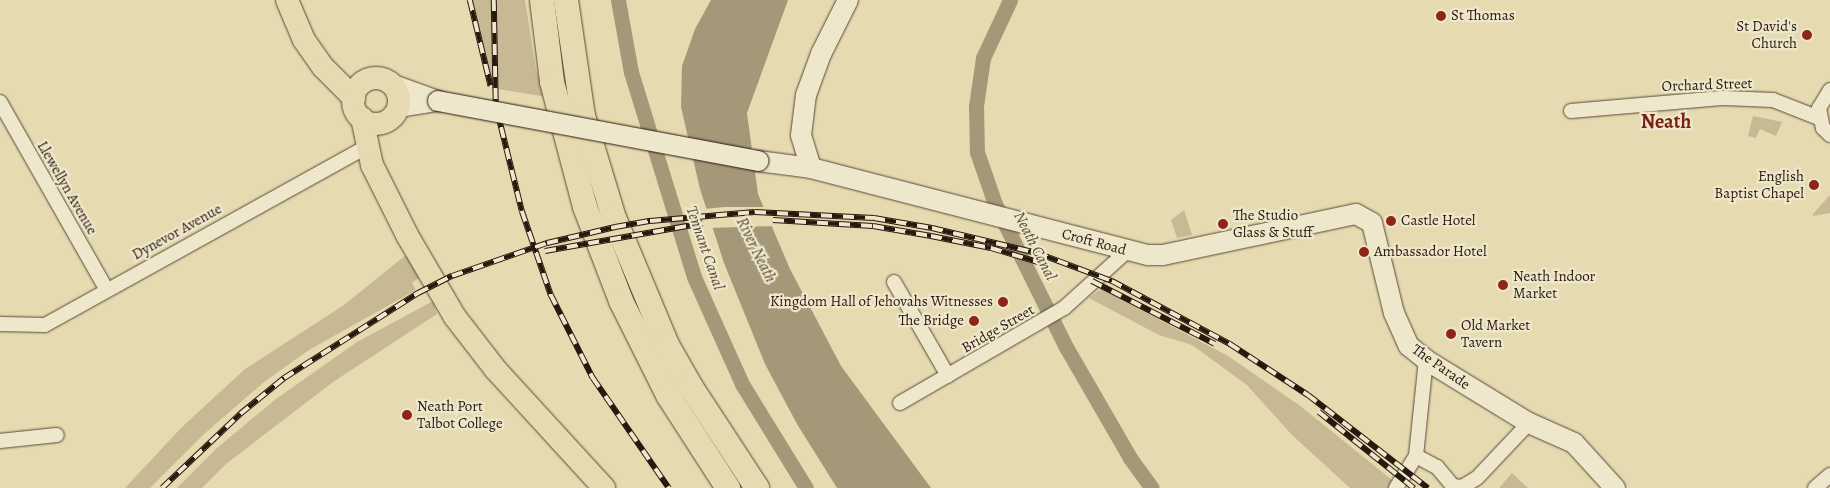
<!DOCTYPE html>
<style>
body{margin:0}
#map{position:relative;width:1830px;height:488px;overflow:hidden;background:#e6dab0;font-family:Alegreya,serif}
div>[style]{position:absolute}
.green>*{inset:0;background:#c6b994}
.water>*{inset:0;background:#a59879}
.pier>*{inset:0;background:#e6dab0}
.canal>*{height:15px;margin:-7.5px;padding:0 7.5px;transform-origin:7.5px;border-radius:7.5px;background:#a59879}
.roads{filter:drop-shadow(0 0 1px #584936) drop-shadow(0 0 1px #584936)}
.minor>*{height:14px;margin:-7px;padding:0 7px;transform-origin:7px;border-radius:7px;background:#efe7cc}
.secondary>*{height:20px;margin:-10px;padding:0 10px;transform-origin:10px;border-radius:10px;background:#efe7cc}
.primary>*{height:22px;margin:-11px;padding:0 11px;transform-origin:11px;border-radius:11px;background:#e6dab0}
.primary>.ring{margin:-11px;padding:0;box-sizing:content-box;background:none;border:22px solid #e6dab0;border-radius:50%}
.trunk>*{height:24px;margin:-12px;padding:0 12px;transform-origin:12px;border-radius:12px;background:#e6dab0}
.rail>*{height:5.5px;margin-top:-2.75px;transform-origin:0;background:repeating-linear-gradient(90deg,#efe7cc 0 11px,#28190e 0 22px);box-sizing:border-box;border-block:1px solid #28190e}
.bridges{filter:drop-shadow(0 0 1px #28190e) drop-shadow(0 0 1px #28190e)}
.secondary-bridge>*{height:20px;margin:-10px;padding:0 10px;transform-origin:10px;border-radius:10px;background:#efe7cc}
.dots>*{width:14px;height:14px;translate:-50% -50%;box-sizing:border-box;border:2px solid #efe7cc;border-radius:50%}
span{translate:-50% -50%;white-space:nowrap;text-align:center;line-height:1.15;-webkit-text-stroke:4.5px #efe7cc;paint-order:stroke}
.poi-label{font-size:15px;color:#28190e}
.left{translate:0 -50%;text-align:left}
.right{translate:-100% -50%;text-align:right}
.street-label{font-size:15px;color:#28190e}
.water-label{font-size:16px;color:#5a4c39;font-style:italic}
.district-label{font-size:20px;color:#7a1f14;font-weight:700}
</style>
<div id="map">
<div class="green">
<i style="clip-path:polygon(473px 0,525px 0,536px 70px,547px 97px,492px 88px)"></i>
<i style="clip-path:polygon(1753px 116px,1782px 122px,1776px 136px,1760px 129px,1756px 138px,1748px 136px)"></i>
<i style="clip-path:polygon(1830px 195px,1830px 213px,1813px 216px,1813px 214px)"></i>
<i style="clip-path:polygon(1184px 210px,1192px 235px,1177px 238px,1171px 220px)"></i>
<i style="clip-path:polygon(406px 255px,420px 277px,412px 283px,416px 290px,309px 350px,264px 382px,204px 434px,150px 488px,125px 488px,181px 428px,245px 369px,344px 305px)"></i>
<i style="clip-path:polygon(1101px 289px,1228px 356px,1299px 405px,1402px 488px,1350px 488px,1292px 435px,1247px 385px,1192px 345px,1159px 335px,1089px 298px)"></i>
<i style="clip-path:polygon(433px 301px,437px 314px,333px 382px,226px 464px,202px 488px,177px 488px,217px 448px,276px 399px,357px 342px)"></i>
<i style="clip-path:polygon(1512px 473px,1528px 488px,1499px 488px)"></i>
</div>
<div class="water">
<i style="clip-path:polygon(711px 0,788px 0,747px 113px,758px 194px,790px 269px,841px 366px,931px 488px,837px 488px,797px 424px,765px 364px,724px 263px,700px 189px,681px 107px,682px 66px,695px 29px)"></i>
</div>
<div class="pier">
<i style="clip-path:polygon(724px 207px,767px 207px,775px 226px,710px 228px,704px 209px)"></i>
</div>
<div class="canal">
<i style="left:618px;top:0;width:73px;rotate:79.8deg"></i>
<i style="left:631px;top:72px;width:214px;rotate:72.9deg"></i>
<i style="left:694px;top:277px;width:117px;rotate:65.8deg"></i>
<i style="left:742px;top:384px;width:122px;rotate:58.4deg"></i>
<i style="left:1010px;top:0;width:64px;rotate:115deg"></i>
<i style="left:983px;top:58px;width:49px;rotate:98.3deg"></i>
<i style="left:976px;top:106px;width:46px;rotate:88.8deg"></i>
<i style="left:977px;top:152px;width:55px;rotate:70.9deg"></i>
<i style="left:995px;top:204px;width:160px;rotate:63.6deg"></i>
<i style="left:1066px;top:347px;width:128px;rotate:60deg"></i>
<i style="left:1130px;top:458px;width:37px;rotate:54deg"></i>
</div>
<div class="roads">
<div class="minor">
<i style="left:1830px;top:90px;width:21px;rotate:121deg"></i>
<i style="left:1819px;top:108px;width:20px;rotate:79deg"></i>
<i style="left:1823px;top:128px;width:10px;rotate:45deg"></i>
<i style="left:0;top:102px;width:216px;rotate:60.4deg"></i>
<i style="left:1571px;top:111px;width:154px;rotate:-4.9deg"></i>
<i style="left:1724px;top:98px;width:49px;rotate:2.3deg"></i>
<i style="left:1773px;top:100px;width:49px;rotate:21.4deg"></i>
<i style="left:894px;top:282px;width:108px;rotate:60.1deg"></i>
<i style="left:0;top:324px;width:45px;rotate:1.3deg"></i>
<i style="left:45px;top:325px;width:367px;rotate:-29deg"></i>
<i style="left:900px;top:403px;width:190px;rotate:-30.1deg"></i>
<i style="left:1064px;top:308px;width:85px;rotate:-42.1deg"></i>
<i style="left:0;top:441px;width:57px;rotate:-6deg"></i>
<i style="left:1416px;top:456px;width:24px;rotate:28deg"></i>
<i style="left:1437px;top:467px;width:25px;rotate:50deg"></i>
<i style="left:1453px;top:486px;width:9px;rotate:6deg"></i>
<i style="left:1462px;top:487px;width:17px;rotate:-31deg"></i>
<i style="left:1477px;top:478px;width:76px;rotate:-46.6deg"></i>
<i style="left:1396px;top:488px;width:38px;rotate:-58deg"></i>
<i style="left:1416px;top:456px;width:97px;rotate:-84.1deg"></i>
<i style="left:1815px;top:488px;width:20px;rotate:-41deg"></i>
</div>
<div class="secondary">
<i style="left:393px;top:85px;width:48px;rotate:19.6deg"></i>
<i style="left:398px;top:107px;width:38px;rotate:-9deg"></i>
<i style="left:758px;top:161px;width:53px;rotate:7.5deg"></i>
<i style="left:811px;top:168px;width:348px;rotate:14.5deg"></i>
<i style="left:1148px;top:255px;width:15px"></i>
<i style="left:1163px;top:255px;width:197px;rotate:-12deg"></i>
<i style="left:1356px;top:214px;width:18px;rotate:29deg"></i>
<i style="left:1372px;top:223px;width:93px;rotate:76.3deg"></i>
<i style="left:1394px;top:313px;width:36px;rotate:66deg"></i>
<i style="left:1409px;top:346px;width:22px;rotate:39deg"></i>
<i style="left:1426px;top:360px;width:121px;rotate:31.5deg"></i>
<i style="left:1529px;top:423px;width:49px;rotate:24deg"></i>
<i style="left:1574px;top:443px;width:61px;rotate:47.7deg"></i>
<i style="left:811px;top:168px;width:34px;rotate:-107deg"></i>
<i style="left:801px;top:135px;width:40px;rotate:-82.9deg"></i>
<i style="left:806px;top:95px;width:44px;rotate:-69.9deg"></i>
<i style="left:821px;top:54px;width:60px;rotate:-63.4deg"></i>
</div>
<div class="primary">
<i style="left:287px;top:0;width:43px;rotate:67deg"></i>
<i style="left:304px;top:40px;width:33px;rotate:55deg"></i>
<i style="left:323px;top:67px;width:44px;rotate:45deg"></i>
<i class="ring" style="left:353px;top:78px;width:24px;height:24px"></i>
<i style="left:362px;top:118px;width:48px;rotate:78deg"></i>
<i style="left:372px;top:165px;width:78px;rotate:63.4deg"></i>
<i style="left:407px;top:235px;width:95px;rotate:59.7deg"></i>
<i style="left:455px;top:317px;width:67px;rotate:52.3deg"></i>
<i style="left:496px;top:370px;width:160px;rotate:47.5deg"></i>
</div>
<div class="trunk">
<i style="left:542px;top:0;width:83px;rotate:83deg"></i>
<i style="left:552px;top:82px;width:129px;rotate:75.2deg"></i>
<i style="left:585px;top:207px;width:101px;rotate:69deg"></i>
<i style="left:621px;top:301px;width:105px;rotate:63.4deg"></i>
<i style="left:668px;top:395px;width:111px;rotate:57.2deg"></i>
<i style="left:566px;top:0;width:117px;rotate:81.7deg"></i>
<i style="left:583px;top:116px;width:107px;rotate:73.1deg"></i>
<i style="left:614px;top:218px;width:138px;rotate:67.3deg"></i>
<i style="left:667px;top:345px;width:48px;rotate:60.3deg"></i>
<i style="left:691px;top:387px;width:121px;rotate:56.8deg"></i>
</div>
</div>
<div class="rail">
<i style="left:470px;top:0;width:89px;rotate:76.4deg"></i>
<i style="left:494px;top:0;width:106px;rotate:88.9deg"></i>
<i style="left:496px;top:106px;width:108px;rotate:76.1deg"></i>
<i style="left:522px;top:211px;width:89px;rotate:71deg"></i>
<i style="left:551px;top:295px;width:93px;rotate:63.2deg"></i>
<i style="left:593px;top:378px;width:134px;rotate:55.4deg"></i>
<i style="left:773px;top:220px;width:100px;rotate:3.4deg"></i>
<i style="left:873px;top:226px;width:59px;rotate:9.8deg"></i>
<i style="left:931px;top:236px;width:61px;rotate:11.3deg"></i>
<i style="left:991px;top:248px;width:59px;rotate:16.6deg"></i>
<i style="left:545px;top:251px;width:160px;rotate:-10deg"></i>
<i style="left:1092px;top:281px;width:138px;rotate:27.1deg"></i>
<i style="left:1319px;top:412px;width:122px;rotate:38.7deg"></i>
<i style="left:162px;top:488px;width:108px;rotate:-43.5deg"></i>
<i style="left:240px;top:414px;width:57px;rotate:-39.3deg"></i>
<i style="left:284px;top:378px;width:159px;rotate:-32.4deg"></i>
<i style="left:418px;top:293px;width:38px;rotate:-27deg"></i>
<i style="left:452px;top:276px;width:101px;rotate:-19.2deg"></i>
<i style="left:547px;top:243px;width:70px;rotate:-13.2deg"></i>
<i style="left:615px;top:227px;width:36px;rotate:-10deg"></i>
<i style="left:650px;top:221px;width:105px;rotate:-4.9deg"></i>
<i style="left:755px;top:212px;width:119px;rotate:2.9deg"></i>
<i style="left:874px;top:218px;width:59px;rotate:9.8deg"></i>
<i style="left:932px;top:228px;width:108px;rotate:13.4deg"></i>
<i style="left:1037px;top:253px;width:80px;rotate:20.5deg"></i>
<i style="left:1112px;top:281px;width:134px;rotate:28.1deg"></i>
<i style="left:1230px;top:344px;width:93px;rotate:33.2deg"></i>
<i style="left:1308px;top:395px;width:152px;rotate:37.8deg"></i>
</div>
<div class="bridges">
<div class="secondary-bridge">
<i style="left:438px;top:101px;width:326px;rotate:10.6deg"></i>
</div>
</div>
<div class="dots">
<i style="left:1441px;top:16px;background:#8f2418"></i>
<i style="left:1807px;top:35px;background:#8f2418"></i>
<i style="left:1814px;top:185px;background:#8f2418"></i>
<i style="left:1391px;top:221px;background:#8f2418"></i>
<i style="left:1223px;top:224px;background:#8f2418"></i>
<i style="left:1364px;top:252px;background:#8f2418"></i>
<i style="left:1503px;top:285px;background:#8f2418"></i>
<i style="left:1003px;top:302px;background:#8f2418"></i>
<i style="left:974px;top:321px;background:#8f2418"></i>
<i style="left:1451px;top:334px;background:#8f2418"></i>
<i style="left:407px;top:415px;background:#8f2418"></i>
</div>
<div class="poi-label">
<span class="left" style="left:1451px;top:16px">St Thomas</span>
<span class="right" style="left:1797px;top:35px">St David's<br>Church</span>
<span class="right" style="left:1804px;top:185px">English<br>Baptist Chapel</span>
<span class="left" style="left:1233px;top:224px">The Studio<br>Glass &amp; Stuff</span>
<span class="left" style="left:1401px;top:221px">Castle Hotel</span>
<span class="left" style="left:1374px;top:252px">Ambassador Hotel</span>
<span class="left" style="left:1513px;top:285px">Neath Indoor<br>Market</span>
<span class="right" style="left:993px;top:302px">Kingdom Hall of Jehovahs Witnesses</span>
<span class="right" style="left:964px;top:321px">The Bridge</span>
<span class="left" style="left:1461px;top:334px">Old Market<br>Tavern</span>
<span class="left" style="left:417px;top:415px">Neath Port<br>Talbot College</span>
</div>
<div class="street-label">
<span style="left:1707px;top:85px;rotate:-2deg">Orchard Street</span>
<span style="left:67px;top:188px;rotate:60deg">Llewellyn Avenue</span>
<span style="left:177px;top:232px;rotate:-29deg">Dynevor Avenue</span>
<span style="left:1094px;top:242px;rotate:15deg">Croft Road</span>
<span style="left:998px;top:329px;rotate:-30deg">Bridge Street</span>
<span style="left:1441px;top:367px;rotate:35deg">The Parade</span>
</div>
<div class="water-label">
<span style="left:1035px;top:246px;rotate:63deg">Neath Canal</span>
<span style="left:705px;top:248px;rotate:71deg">Tennant Canal</span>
<span style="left:756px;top:250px;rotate:64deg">River Neath</span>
</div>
<div class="district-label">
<span style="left:1666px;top:121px">Neath</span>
</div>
</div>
